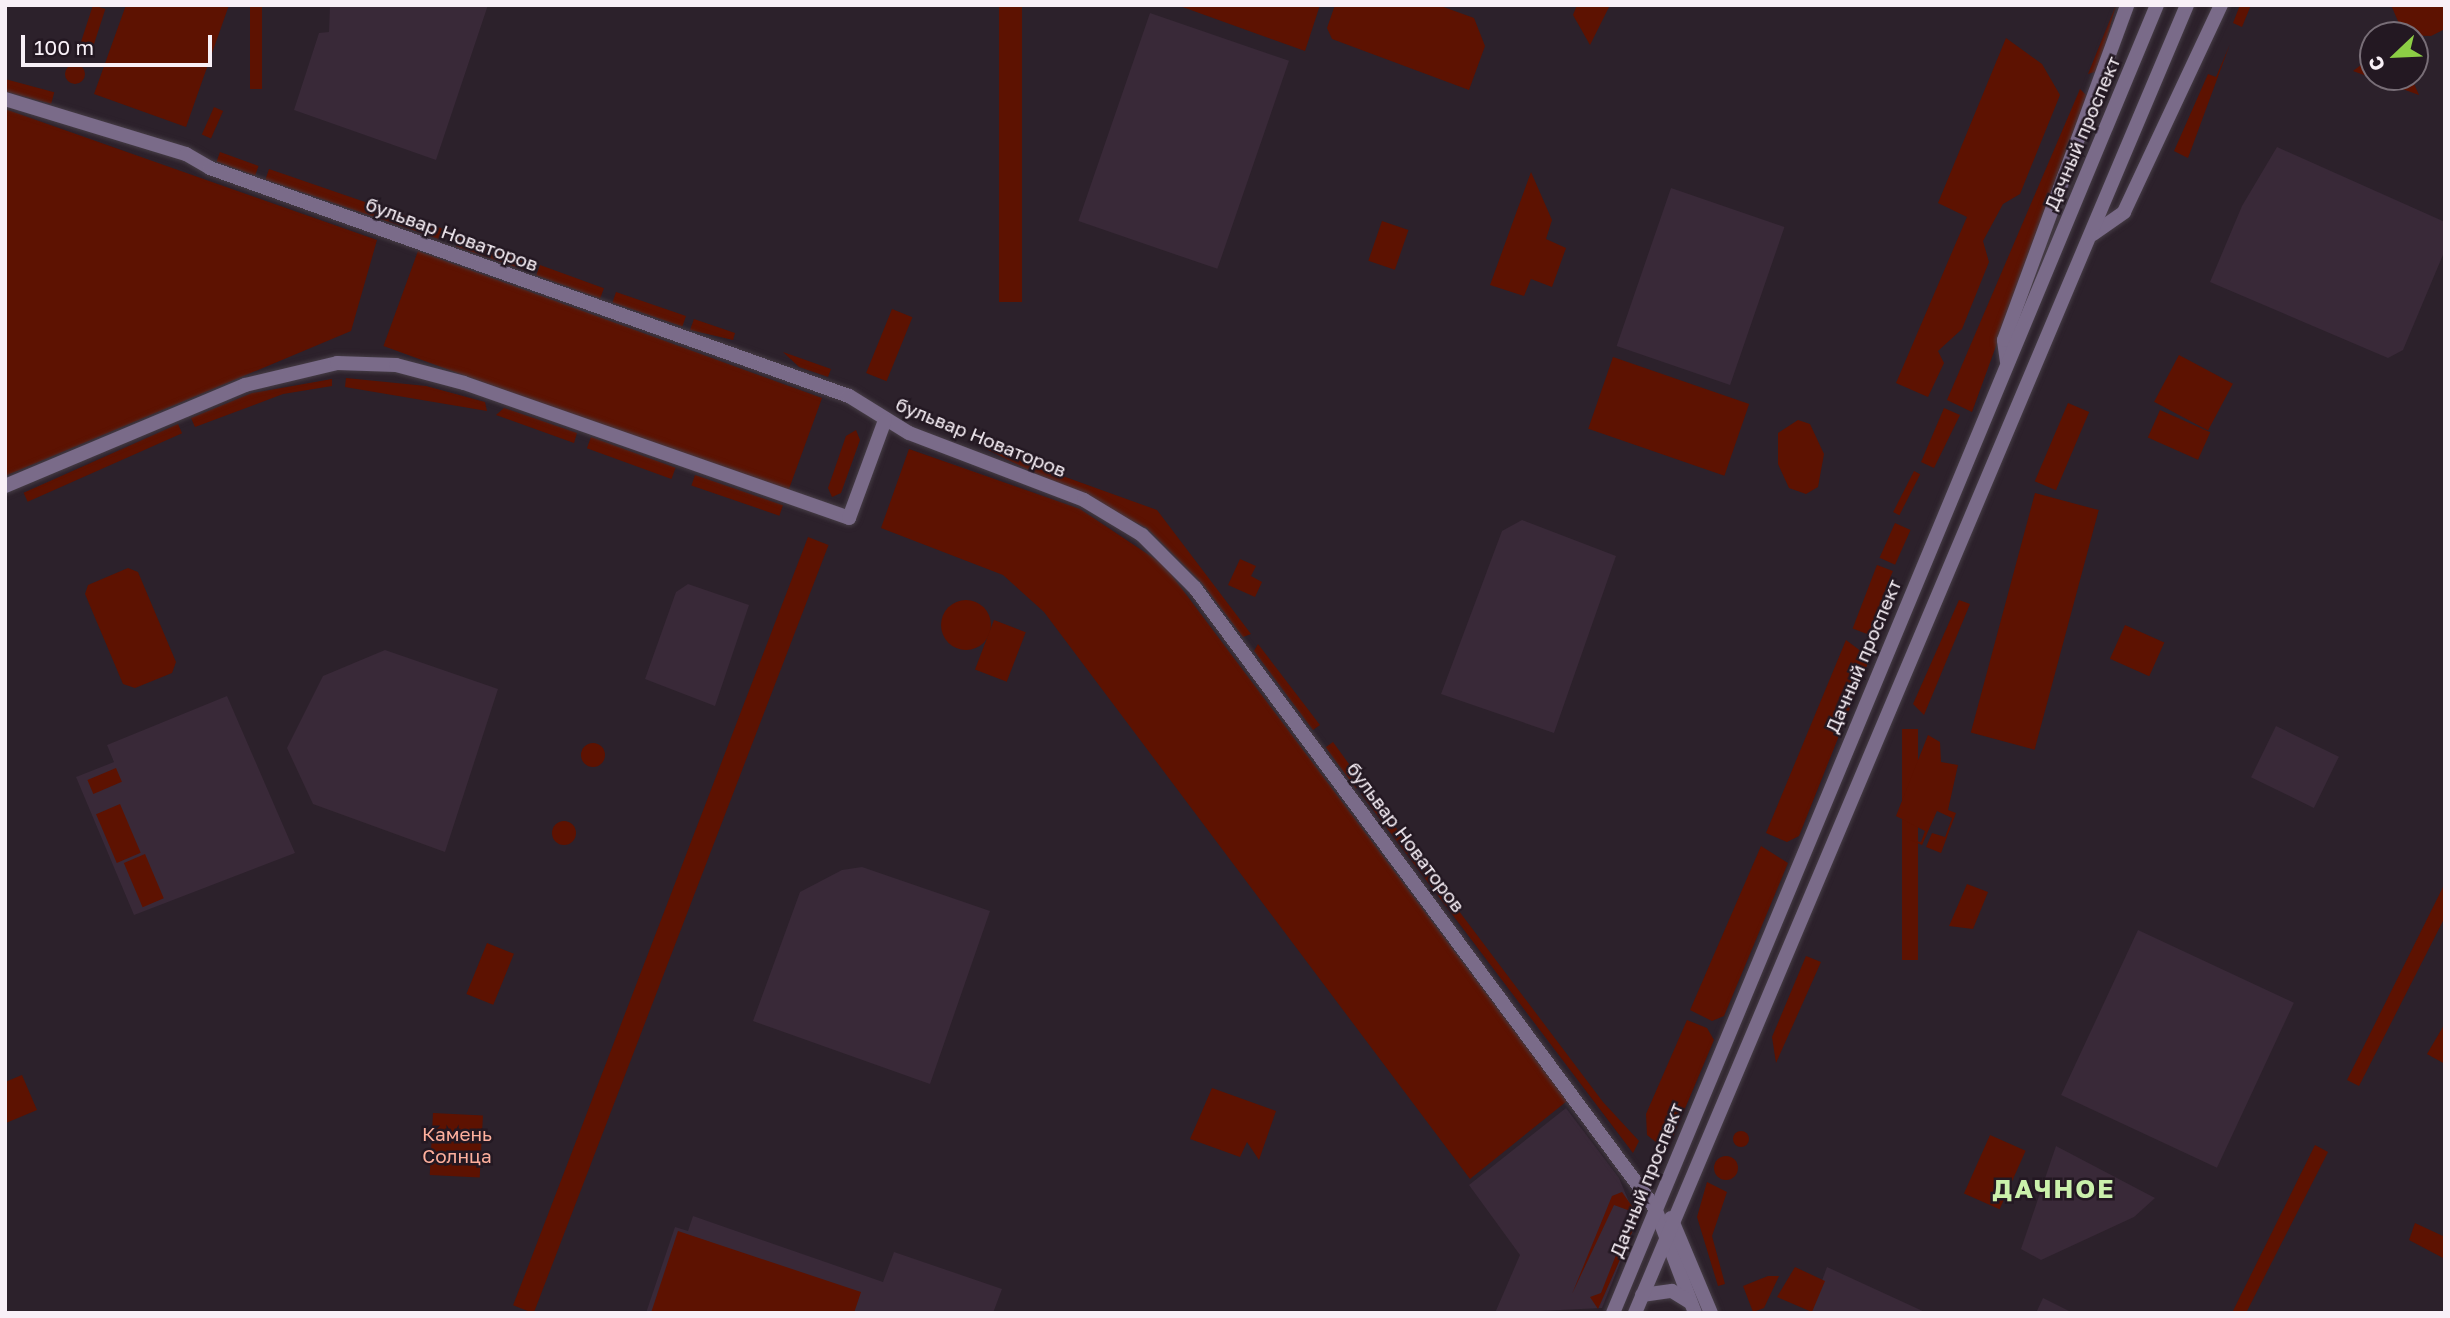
<!DOCTYPE html>
<meta charset="utf-8">
<style>
body{margin:0}
#map{position:relative;width:2450px;height:1318px;overflow:hidden;background:#2c212b;font-family:"Golos Text",sans-serif}
div>[style]{position:absolute}
.built>*{inset:0;background:#392938;transform-origin:0 0}
.green>*{inset:0;background:#5d1201;transform-origin:0 0}
.round{border-radius:50%}
.roads{filter:drop-shadow(0 0 2px #463d46) drop-shadow(0 0 2px #463d46)}
.secondary>*{height:14px;margin:-7px;padding:0 7px;transform-origin:7px;border-radius:7px;background:#7a6b89}
span{translate:-50% -50%;white-space:nowrap;text-align:center;line-height:1.15;-webkit-text-stroke:5px #231822;paint-order:stroke}
.street-label{font-size:19px;color:#f8f0f7}
.park-label{font-size:19px;color:#feb09d}
.district-label{font-size:26px;color:#caf0ab;font-weight:700;letter-spacing:2px}
.frame{position:absolute;inset:0;border:7px solid #f8f0f7;pointer-events:none}
.north{position:absolute;left:2359px;top:21px;width:70px;height:70px;box-sizing:border-box;background:#231822;border:2px solid #786e77;border-radius:50%;rotate:247deg;font-size:19px;font-weight:700;line-height:28px;text-align:center;color:#f8f0f7}
.north::after{content:'';display:block;margin:auto;width:24px;height:32px;background:#8cce45;clip-path:polygon(50% 0,100% 100%,50% 72%,0 100%)}
.scale{position:absolute;left:21px;top:35px;width:191px;height:32px;box-sizing:border-box;border:4px solid #f8f0f7;border-top:0;padding-left:9px;font-size:21px;line-height:24px;white-space:nowrap;color:#f8f0f7;-webkit-text-stroke:5px #231822;paint-order:stroke}
</style>
<div id="map">
<div class="built">
<i style="clip-path:polygon(330px 5px,488px 5px,436px 160px,294px 110px,319px 33px,329px 32px)"></i>
<i style="left:1150px;top:13px;width:147px;height:220px;rotate:19deg"></i>
<i style="clip-path:polygon(2277px 147px,2445px 222px,2445px 250px,2403px 350px,2388px 358px,2210px 282px,2242px 206px)"></i>
<i style="left:1671px;top:188px;width:120px;height:167px;rotate:19deg"></i>
<i style="clip-path:polygon(1522px 520px,1616px 556px,1554px 733px,1441px 694px,1502px 531px)"></i>
<i style="clip-path:polygon(688px 584px,749px 605px,715px 706px,645px 679px,676px 592px)"></i>
<i style="clip-path:polygon(385px 650px,498px 689px,445px 852px,313px 804px,287px 748px,323px 676px)"></i>
<i style="clip-path:polygon(227px 696px,295px 853px,134px 915px,76px 777px,114px 762px,107px 745px)"></i>
<i style="left:2276px;top:726px;width:70px;height:57px;rotate:26deg"></i>
<i style="clip-path:polygon(862px 867px,990px 911px,930px 1084px,753px 1021px,800px 892px,842px 870px)"></i>
<i style="left:2138px;top:930px;width:172px;height:182px;rotate:25deg"></i>
<i style="clip-path:polygon(1566px 1108px,1619px 1178px,1637px 1221px,1602px 1308px,1495px 1313px,1520px 1255px,1469px 1185px)"></i>
<i style="clip-path:polygon(2056px 1146px,2155px 1198px,2134px 1217px,2041px 1260px,2021px 1249px)"></i>
<i style="clip-path:polygon(693px 1216px,883px 1282px,894px 1252px,1002px 1289px,993px 1313px,646px 1313px,675px 1227px,688px 1231px)"></i>
<i style="clip-path:polygon(1827px 1267px,1927px 1313px,1810px 1313px)"></i>
<i style="clip-path:polygon(2043px 1298px,2073px 1313px,2036px 1313px)"></i>
</div>
<div class="green">
<i style="left:93px;top:5px;width:13px;height:46px;rotate:18deg"></i>
<i style="clip-path:polygon(126px 5px,229px 5px,186px 127px,94px 94px)"></i>
<i style="left:250px;top:5px;width:12px;height:84px"></i>
<i style="left:999px;top:5px;width:23px;height:297px"></i>
<i style="clip-path:polygon(1177px 5px,1320px 5px,1305px 51px)"></i>
<i style="clip-path:polygon(1335px 5px,1438px 5px,1474px 18px,1485px 46px,1469px 90px,1332px 39px,1327px 28px)"></i>
<i style="clip-path:polygon(1577px 5px,1610px 5px,1590px 45px,1573px 15px)"></i>
<i style="clip-path:polygon(2116px 5px,2098px 71px,2088px 74px)"></i>
<i style="clip-path:polygon(2240px 5px,2251px 5px,2242px 27px,2233px 23px)"></i>
<i style="clip-path:polygon(2391px 5px,2445px 5px,2445px 29px,2431px 36px,2404px 35px)"></i>
<i style="clip-path:polygon(2006px 38px,2042px 64px,2060px 95px,2020px 194px,2003px 204px,1983px 241px,1989px 262px,1962px 329px,1938px 351px,1944px 363px,1928px 397px,1896px 383px,1967px 217px,1938px 203px)"></i>
<i style="clip-path:polygon(2230px 44px,2188px 158px,2174px 151px,2208px 74px,2216px 77px)"></i>
<i style="clip-path:polygon(2373px 56px,2373px 77px,2411px 77px,2419px 95px,2353px 71px)"></i>
<i class="round" style="left:65px;top:64px;width:20px;height:20px"></i>
<i style="left:5px;top:79px;width:51px;height:12px;rotate:15deg"></i>
<i style="clip-path:polygon(2080px 89px,2087px 96px,1972px 412px,1947px 400px)"></i>
<i style="left:214px;top:107px;width:10px;height:30px;rotate:24deg"></i>
<i style="clip-path:polygon(5px 109px,377px 240px,351px 331px,5px 476px)"></i>
<i style="left:220px;top:152px;width:41px;height:10px;rotate:20deg"></i>
<i style="left:269px;top:169px;width:183px;height:11px;rotate:19deg"></i>
<i style="clip-path:polygon(1531px 172px,1552px 220px,1546px 239px,1566px 248px,1552px 287px,1531px 279px,1524px 296px,1490px 285px)"></i>
<i style="left:1382px;top:221px;width:28px;height:42px;rotate:19deg"></i>
<i style="left:459px;top:237px;width:75px;height:10px;rotate:19deg"></i>
<i style="left:418px;top:251px;width:430px;height:101px;rotate:20deg"></i>
<i style="left:540px;top:265px;width:68px;height:11px;rotate:20deg"></i>
<i style="left:616px;top:292px;width:74px;height:11px;rotate:19deg"></i>
<i style="left:892px;top:309px;width:22px;height:69px;rotate:22deg"></i>
<i style="clip-path:polygon(694px 319px,735px 333px,733px 340px,690px 330px)"></i>
<i style="clip-path:polygon(783px 352px,831px 369px,828px 377px,799px 367px)"></i>
<i style="left:2179px;top:355px;width:61px;height:53px;rotate:28deg"></i>
<i style="left:1613px;top:357px;width:144px;height:76px;rotate:19deg"></i>
<i style="clip-path:polygon(346px 378px,426px 386px,485px 402px,487px 411px,345px 387px)"></i>
<i style="clip-path:polygon(332px 379px,332px 386px,283px 394px,195px 427px,191px 418px,252px 393px)"></i>
<i style="left:2068px;top:403px;width:23px;height:85px;rotate:23deg"></i>
<i style="clip-path:polygon(504px 408px,577px 433px,574px 443px,496px 415px)"></i>
<i style="clip-path:polygon(1944px 408px,1960px 415px,1934px 468px,1921px 462px)"></i>
<i style="left:2160px;top:410px;width:55px;height:30px;rotate:24deg"></i>
<i style="clip-path:polygon(1798px 420px,1810px 424px,1824px 454px,1818px 487px,1806px 494px,1789px 488px,1778px 464px,1778px 433px)"></i>
<i style="left:178px;top:424px;width:10px;height:169px;rotate:66deg"></i>
<i style="clip-path:polygon(856px 430px,860px 440px,841px 493px,832px 497px,828px 488px,846px 436px)"></i>
<i style="left:591px;top:437px;width:90px;height:12px;rotate:20deg"></i>
<i style="clip-path:polygon(982px 447px,1157px 510px,1251px 634px,1243px 637px,1202px 583px,1147px 528px)"></i>
<i style="clip-path:polygon(909px 449px,1080px 509px,1164px 565px,1567px 1101px,1470px 1179px,1044px 612px,1003px 575px,881px 528px)"></i>
<i style="left:1914px;top:471px;width:7px;height:46px;rotate:27deg"></i>
<i style="left:695px;top:475px;width:93px;height:11px;rotate:19deg"></i>
<i style="left:2035px;top:493px;width:66px;height:248px;rotate:15deg"></i>
<i style="left:1895px;top:523px;width:17px;height:38px;rotate:24deg"></i>
<i style="left:808px;top:537px;width:22px;height:823px;rotate:21deg"></i>
<i style="clip-path:polygon(1240px 559px,1256px 566px,1251px 576px,1262px 582px,1255px 597px,1228px 585px)"></i>
<i style="left:1877px;top:565px;width:17px;height:68px;rotate:21deg"></i>
<i style="clip-path:polygon(128px 568px,138px 572px,176px 662px,172px 673px,135px 688px,123px 684px,85px 594px,88px 585px)"></i>
<i class="round" style="left:941px;top:600px;width:50px;height:50px"></i>
<i style="clip-path:polygon(1959px 600px,1970px 604px,1924px 715px,1913px 704px)"></i>
<i style="left:994px;top:620px;width:34px;height:53px;rotate:21deg"></i>
<i style="left:2125px;top:625px;width:43px;height:37px;rotate:24deg"></i>
<i style="clip-path:polygon(1846px 640px,1870px 658px,1799px 836px,1787px 842px,1766px 833px)"></i>
<i style="clip-path:polygon(1258px 644px,1320px 725px,1313px 730px,1254px 651px)"></i>
<i style="left:1902px;top:729px;width:16px;height:231px"></i>
<i style="clip-path:polygon(1928px 735px,1940px 742px,1941px 762px,1958px 765px,1948px 810px,1956px 813px,1941px 853px,1926px 847px,1932px 833px,1945px 837px,1952px 818px,1937px 811px,1922px 845px,1910px 840px,1921px 842px,1925px 831px,1896px 816px)"></i>
<i style="left:1333px;top:742px;width:51px;height:9px;rotate:54deg"></i>
<i class="round" style="left:581px;top:743px;width:24px;height:24px"></i>
<i style="left:116px;top:768px;width:15px;height:31px;rotate:67deg"></i>
<i style="clip-path:polygon(1367px 789px,1603px 1102px,1639px 1141px,1633px 1153px,1361px 794px)"></i>
<i style="left:120px;top:804px;width:53px;height:26px;rotate:67deg"></i>
<i class="round" style="left:552px;top:821px;width:24px;height:24px"></i>
<i style="clip-path:polygon(1761px 846px,1788px 863px,1724px 1016px,1712px 1021px,1690px 1010px)"></i>
<i style="left:145px;top:854px;width:48px;height:23px;rotate:67deg"></i>
<i style="clip-path:polygon(2445px 883px,2445px 917px,2359px 1086px,2347px 1080px)"></i>
<i style="clip-path:polygon(1967px 884px,1988px 892px,1973px 929px,1949px 926px)"></i>
<i style="left:487px;top:943px;width:29px;height:55px;rotate:22deg"></i>
<i style="clip-path:polygon(1806px 956px,1821px 962px,1776px 1063px,1772px 1037px)"></i>
<i style="clip-path:polygon(1687px 1020px,1707px 1028px,1714px 1040px,1667px 1151px,1647px 1135px,1646px 1114px)"></i>
<i style="clip-path:polygon(2444px 1025px,2445px 1025px,2445px 1064px,2427px 1054px)"></i>
<i style="clip-path:polygon(22px 1075px,37px 1110px,6px 1123px,5px 1082px)"></i>
<i style="clip-path:polygon(1212px 1088px,1276px 1111px,1259px 1160px,1247px 1142px,1240px 1157px,1190px 1139px)"></i>
<i style="left:433px;top:1113px;width:50px;height:62px;rotate:3deg"></i>
<i class="round" style="left:1733px;top:1131px;width:16px;height:16px"></i>
<i style="left:1990px;top:1135px;width:39px;height:64px;rotate:24deg"></i>
<i style="clip-path:polygon(2315px 1145px,2328px 1152px,2246px 1313px,2232px 1313px)"></i>
<i class="round" style="left:1714px;top:1156px;width:24px;height:24px"></i>
<i style="clip-path:polygon(1707px 1182px,1727px 1192px,1712px 1236px,1725px 1284px,1718px 1286px,1697px 1217px)"></i>
<i style="clip-path:polygon(1622px 1192px,1636px 1212px,1637px 1221px,1598px 1309px,1590px 1297px,1601px 1293px,1633px 1212px,1614px 1205px,1572px 1294px,1612px 1196px)"></i>
<i style="clip-path:polygon(2415px 1223px,2445px 1237px,2445px 1259px,2409px 1240px)"></i>
<i style="clip-path:polygon(678px 1231px,861px 1292px,854px 1313px,651px 1313px)"></i>
<i style="clip-path:polygon(1795px 1267px,1825px 1281px,1812px 1312px,1777px 1297px)"></i>
<i style="clip-path:polygon(1768px 1276px,1779px 1276px,1764px 1308px,1753px 1312px,1743px 1286px)"></i>
</div>
<div class="roads">
<div class="secondary">
<i style="left:5px;top:99px;width:189px;rotate:16.9deg"></i>
<i style="left:186px;top:154px;width:28px;rotate:30deg"></i>
<i style="left:210px;top:168px;width:678px;rotate:19.64deg"></i>
<i style="left:849px;top:396px;width:70px;rotate:31.7deg"></i>
<i style="left:909px;top:433px;width:187px;rotate:20.9deg"></i>
<i style="left:1084px;top:500px;width:68px;rotate:31.1deg"></i>
<i style="left:1142px;top:535px;width:75px;rotate:45deg"></i>
<i style="left:1195px;top:588px;width:772px;rotate:53.43deg"></i>
<i style="left:1655px;top:1208px;width:112px;rotate:69.1deg"></i>
<i style="left:2093px;top:234px;width:38px;rotate:-35deg"></i>
<i style="left:2124px;top:212px;width:229px;rotate:-64.9deg"></i>
<i style="left:2007px;top:362px;width:22px;rotate:-98deg"></i>
<i style="left:2004px;top:340px;width:357px;rotate:-69.8deg"></i>
<i style="left:5px;top:486px;width:260px;rotate:-22.8deg"></i>
<i style="left:245px;top:385px;width:95px;rotate:-13.4deg"></i>
<i style="left:337px;top:363px;width:59px;rotate:1.9deg"></i>
<i style="left:396px;top:365px;width:70px;rotate:14.8deg"></i>
<i style="left:464px;top:383px;width:408px;rotate:19.3deg"></i>
<i style="left:849px;top:518px;width:104px;rotate:-69.8deg"></i>
<i style="left:1671px;top:1218px;width:103px;rotate:67.2deg"></i>
<i style="left:1642px;top:1295px;width:30px;rotate:-8deg"></i>
<i style="left:1672px;top:1291px;width:22px;rotate:32deg"></i>
<i style="left:1613px;top:1313px;width:1417px;rotate:-67.42deg"></i>
<i style="left:1635px;top:1313px;width:1420px;rotate:-67.12deg"></i>
</div>
</div>
<div class="street-label">
<span style="left:2082px;top:133px;rotate:-67deg">Дачный проспект</span>
<span style="left:452px;top:234px;rotate:20deg">бульвар Новаторов</span>
<span style="left:981px;top:437px;rotate:22deg">бульвар Новаторов</span>
<span style="left:1863px;top:656px;rotate:-67deg">Дачный проспект</span>
<span style="left:1406px;top:837px;rotate:53deg">бульвар Новаторов</span>
<span style="left:1646px;top:1180px;rotate:-68deg">Дачный проспект</span>
</div>
<div class="park-label">
<span style="left:457px;top:1145px">Камень<br>Солнца</span>
</div>
<div class="district-label">
<span style="left:2054px;top:1189px">ДАЧНОЕ</span>
</div>
<div class="frame"></div>
<div class="north">С</div>
<div class="scale">100 m</div>
</div>
